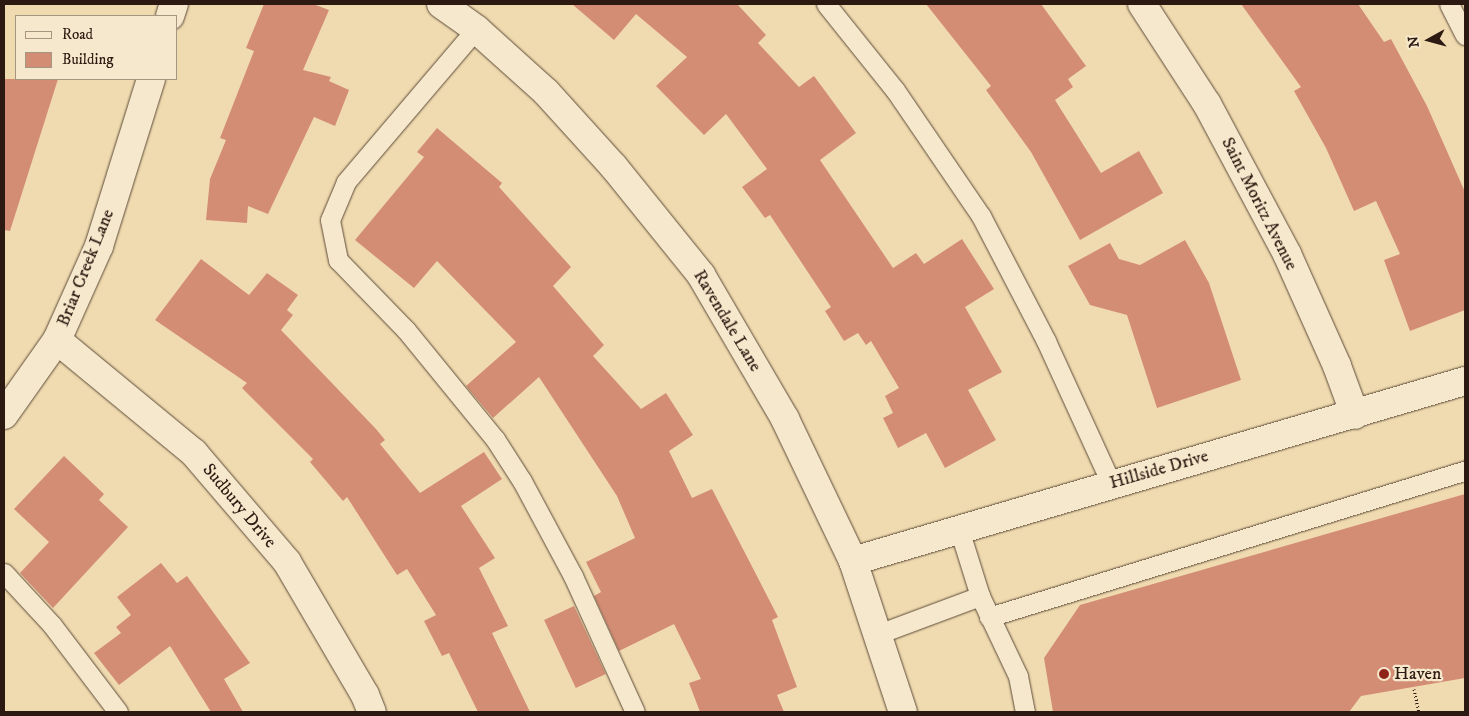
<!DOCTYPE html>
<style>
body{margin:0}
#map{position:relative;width:1469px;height:716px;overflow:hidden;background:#f0dbb0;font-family:"IM FELL DW Pica",serif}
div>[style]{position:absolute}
.building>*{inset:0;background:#d48d75;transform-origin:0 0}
.path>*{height:3px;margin-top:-1.5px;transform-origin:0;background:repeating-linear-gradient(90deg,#2c1911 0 1px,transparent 0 3.5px)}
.roads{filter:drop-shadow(0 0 1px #5d4a39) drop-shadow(0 0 1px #5d4a39)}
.lane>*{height:19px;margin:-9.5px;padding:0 9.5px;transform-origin:9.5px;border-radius:9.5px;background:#f5e8cc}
.street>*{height:28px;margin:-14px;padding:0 14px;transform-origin:14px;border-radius:14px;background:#f5e8cc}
.dots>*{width:14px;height:14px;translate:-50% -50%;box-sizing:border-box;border:2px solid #f5e8cc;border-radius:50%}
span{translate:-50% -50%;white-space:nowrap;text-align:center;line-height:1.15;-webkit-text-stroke:4.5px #f5e8cc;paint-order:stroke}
.street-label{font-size:18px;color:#2c1911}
.poi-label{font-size:18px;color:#2c1911}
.left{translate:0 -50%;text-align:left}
.frame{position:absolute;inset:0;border:5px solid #2c1911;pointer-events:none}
.legend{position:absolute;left:15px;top:15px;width:162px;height:65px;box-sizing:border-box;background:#f5e8cc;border:1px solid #a59581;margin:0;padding:6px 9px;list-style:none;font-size:15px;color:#2c1911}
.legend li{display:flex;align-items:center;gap:10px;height:25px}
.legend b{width:25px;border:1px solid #a59581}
.north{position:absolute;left:1404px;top:15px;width:50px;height:50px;-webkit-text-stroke:4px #f5e8cc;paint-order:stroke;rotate:263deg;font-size:14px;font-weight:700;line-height:20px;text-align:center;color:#2c1911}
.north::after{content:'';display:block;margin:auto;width:18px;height:22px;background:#2c1911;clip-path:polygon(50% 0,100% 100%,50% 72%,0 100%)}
</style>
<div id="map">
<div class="building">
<i style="clip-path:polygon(264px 4px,313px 4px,329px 10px,303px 70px,331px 77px,329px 81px,349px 90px,335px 126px,314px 117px,268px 214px,248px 206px,247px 223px,206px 220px,210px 179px,226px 140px,220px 138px,254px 51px,246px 48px)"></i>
<i style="clip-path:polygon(572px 4px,737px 4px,766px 35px,758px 43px,799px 87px,814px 76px,856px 133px,820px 160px,893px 268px,916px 253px,924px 264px,962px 239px,994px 289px,965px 307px,1002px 372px,968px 390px,996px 440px,945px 468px,926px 433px,898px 448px,883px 418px,893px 413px,885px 396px,899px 388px,871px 341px,866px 345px,858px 333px,844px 341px,825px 311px,831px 307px,770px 215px,765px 218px,742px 187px,767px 169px,726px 114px,704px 135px,656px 86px,687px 57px,636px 14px,614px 40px)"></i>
<i style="clip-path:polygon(926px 4px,1041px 4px,1086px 66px,1068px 79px,1073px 87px,1055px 100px,1101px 173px,1139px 151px,1163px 193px,1080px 240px,1031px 152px,986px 90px,991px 86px)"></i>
<i style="clip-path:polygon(1241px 4px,1358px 4px,1384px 42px,1391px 39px,1427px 106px,1465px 192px,1465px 310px,1410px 331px,1384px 260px,1400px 254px,1376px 201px,1354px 211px,1326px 148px,1294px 91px,1301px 87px)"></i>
<i style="clip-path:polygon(4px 79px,58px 79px,10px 231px,4px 230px)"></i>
<i style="clip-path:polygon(437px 128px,502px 183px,499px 187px,571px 267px,553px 286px,604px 345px,593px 356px,641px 409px,666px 393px,693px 435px,669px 451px,692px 498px,712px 489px,778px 617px,772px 620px,797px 687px,777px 695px,784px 712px,700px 712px,689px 683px,701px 679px,674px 624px,619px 651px,594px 596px,601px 592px,586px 562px,635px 538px,617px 496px,539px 377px,493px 418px,466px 386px,516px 342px,437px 261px,414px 288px,355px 240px,424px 157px,417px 152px)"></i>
<i style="clip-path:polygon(1185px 240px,1209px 283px,1241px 380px,1157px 408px,1127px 315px,1090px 305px,1068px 266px,1110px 243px,1119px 259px,1140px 265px)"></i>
<i style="clip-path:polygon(201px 259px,249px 295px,267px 273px,298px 295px,287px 310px,293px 315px,281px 330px,376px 429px,385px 440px,380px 444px,420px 493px,484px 452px,502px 479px,461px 506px,495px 558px,479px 568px,508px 626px,492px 633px,530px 712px,478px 712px,449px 653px,442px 656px,424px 621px,436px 615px,407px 569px,397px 575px,347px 497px,343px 501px,310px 462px,313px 459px,242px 388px,247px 383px,155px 320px)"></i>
<i style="clip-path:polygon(64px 456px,104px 494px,99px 500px,128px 527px,53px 608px,20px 573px,49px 542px,14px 509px)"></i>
<i style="clip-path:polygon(1465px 494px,1465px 678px,1361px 696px,1349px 712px,1053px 712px,1044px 658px,1080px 605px)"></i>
<i style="clip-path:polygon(161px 563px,177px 583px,187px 576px,250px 663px,224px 679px,243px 712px,211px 712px,170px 646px,119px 685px,94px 653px,121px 633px,116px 627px,131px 615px,117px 597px)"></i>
<i style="left:574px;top:606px;width:75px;height:33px;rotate:65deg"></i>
</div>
<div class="path">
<i style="left:1414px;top:689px;width:24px;rotate:78deg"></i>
</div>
<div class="roads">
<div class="lane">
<i style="left:826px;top:4px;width:110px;rotate:51.3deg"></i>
<i style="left:895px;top:90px;width:153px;rotate:55.7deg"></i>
<i style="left:981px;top:216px;width:141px;rotate:62.5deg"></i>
<i style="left:1046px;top:341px;width:156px;rotate:65.4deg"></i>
<i style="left:1449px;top:4px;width:35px;rotate:63deg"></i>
<i style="left:476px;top:29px;width:201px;rotate:130.4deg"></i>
<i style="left:346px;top:182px;width:41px;rotate:112.8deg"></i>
<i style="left:330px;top:220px;width:41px;rotate:78.7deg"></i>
<i style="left:338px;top:260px;width:98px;rotate:45.8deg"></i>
<i style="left:406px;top:330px;width:141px;rotate:50.8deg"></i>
<i style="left:495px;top:439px;width:50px;rotate:57.3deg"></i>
<i style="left:522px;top:481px;width:108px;rotate:61.8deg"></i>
<i style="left:573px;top:576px;width:149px;rotate:65.5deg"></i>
<i style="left:959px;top:529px;width:70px;rotate:72.6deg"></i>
<i style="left:980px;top:596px;width:89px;rotate:64.6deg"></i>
<i style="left:1018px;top:676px;width:37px;rotate:79deg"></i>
<i style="left:4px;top:573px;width:71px;rotate:47.3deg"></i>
<i style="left:52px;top:625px;width:109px;rotate:52.8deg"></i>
<i style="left:989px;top:617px;width:498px;rotate:-17.1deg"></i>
<i style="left:878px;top:634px;width:109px;rotate:-20.4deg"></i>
</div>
<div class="street">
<i style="left:441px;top:4px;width:43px;rotate:35.5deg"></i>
<i style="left:476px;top:29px;width:94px;rotate:42deg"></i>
<i style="left:546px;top:92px;width:101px;rotate:47.8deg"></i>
<i style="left:614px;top:167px;width:139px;rotate:51.1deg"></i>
<i style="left:701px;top:275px;width:167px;rotate:59.7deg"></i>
<i style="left:785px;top:419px;width:157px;rotate:64.4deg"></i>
<i style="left:853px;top:561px;width:159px;rotate:71.7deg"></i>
<i style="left:1142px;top:4px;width:119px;rotate:57deg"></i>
<i style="left:1207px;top:104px;width:170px;rotate:61.9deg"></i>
<i style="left:1287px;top:254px;width:123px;rotate:65.9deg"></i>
<i style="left:1337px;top:366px;width:52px;rotate:69.8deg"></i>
<i style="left:170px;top:16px;width:13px;rotate:-72deg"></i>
<i style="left:57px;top:340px;width:178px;rotate:39.5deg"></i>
<i style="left:194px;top:453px;width:143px;rotate:49.5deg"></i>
<i style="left:287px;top:562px;width:154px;rotate:59.6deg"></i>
<i style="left:365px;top:695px;width:18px;rotate:68deg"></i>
<i style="left:4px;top:415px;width:92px;rotate:-54.8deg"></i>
<i style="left:57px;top:340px;width:103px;rotate:-65.9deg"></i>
<i style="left:99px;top:246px;width:175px;rotate:-72.7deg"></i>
<i style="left:853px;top:561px;width:638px;rotate:-16.39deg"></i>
</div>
</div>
<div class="dots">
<i style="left:1384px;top:674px;background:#8f2418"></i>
</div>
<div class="street-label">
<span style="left:1259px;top:204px;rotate:63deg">Saint Moritz Avenue</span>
<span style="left:86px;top:268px;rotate:-68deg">Briar Creek Lane</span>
<span style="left:727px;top:321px;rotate:59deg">Ravendale Lane</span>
<span style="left:1159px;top:470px;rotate:-16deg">Hillside Drive</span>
<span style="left:239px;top:506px;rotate:50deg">Sudbury Drive</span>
</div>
<div class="poi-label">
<span class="left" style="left:1394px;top:674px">Haven</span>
</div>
<div class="frame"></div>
<ul class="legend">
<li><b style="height:6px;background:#f5e8cc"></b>Road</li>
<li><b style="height:14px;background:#d48d75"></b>Building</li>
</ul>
<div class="north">N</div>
</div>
